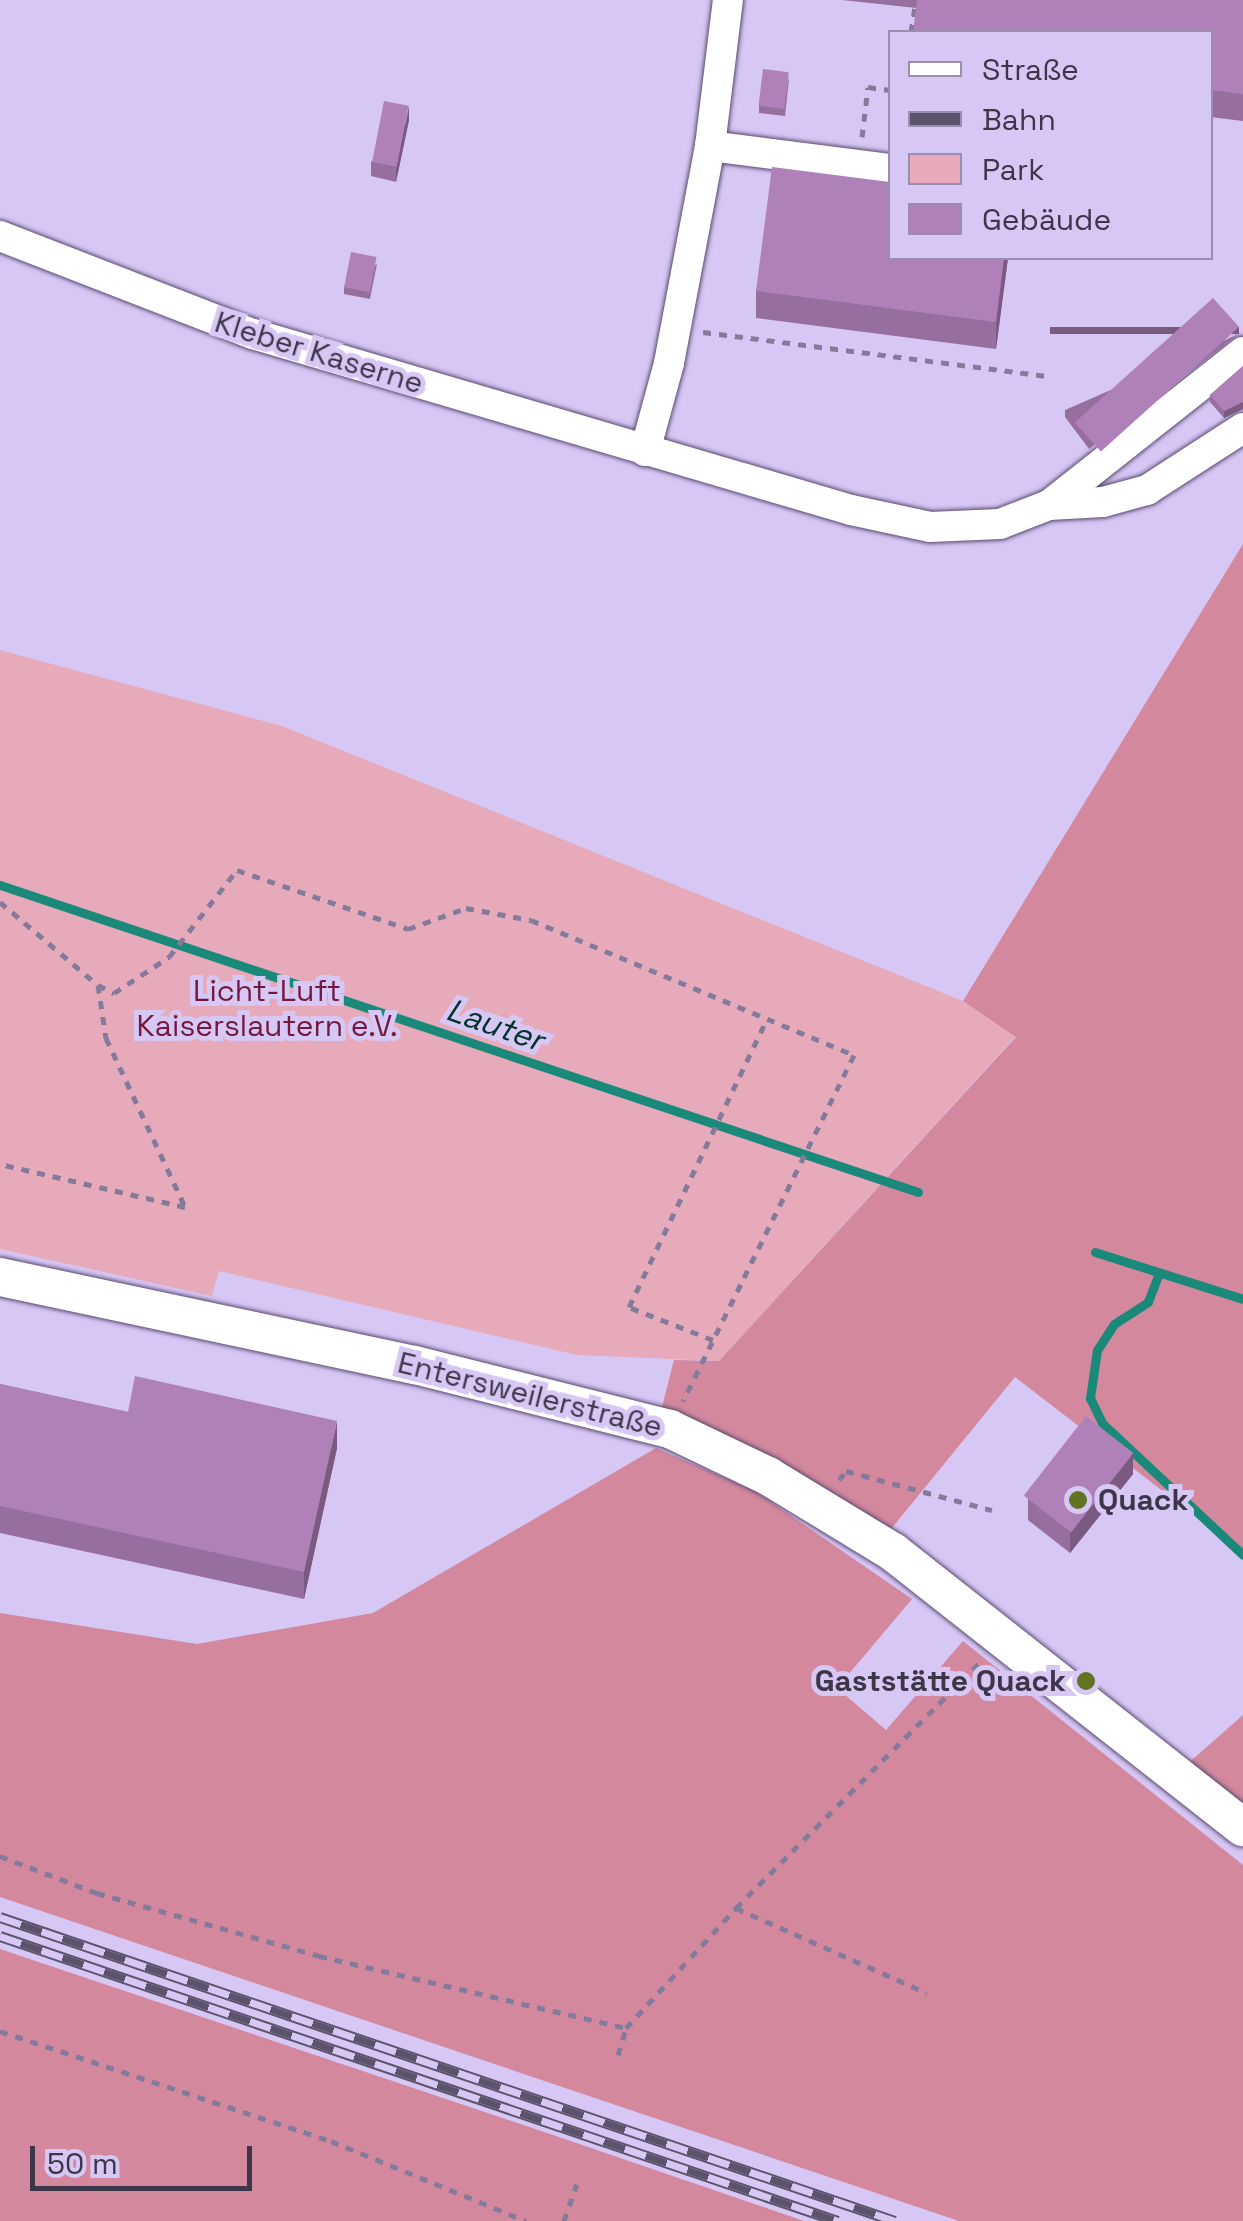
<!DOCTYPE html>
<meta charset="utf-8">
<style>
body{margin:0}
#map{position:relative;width:1243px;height:2221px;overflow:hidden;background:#d7c7f5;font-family:"Space Grotesk",sans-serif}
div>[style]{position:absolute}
.green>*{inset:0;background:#e7aabb}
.forest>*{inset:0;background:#d3889e}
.stream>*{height:9px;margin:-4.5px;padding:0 4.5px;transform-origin:4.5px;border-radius:4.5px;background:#1a897a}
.path>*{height:5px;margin-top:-2.5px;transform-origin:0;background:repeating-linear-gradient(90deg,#847a99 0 8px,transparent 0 16px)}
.roads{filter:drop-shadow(0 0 2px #594a71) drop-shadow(0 0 2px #594a71)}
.minor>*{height:30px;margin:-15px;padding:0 15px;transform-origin:15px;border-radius:15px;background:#fff}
.major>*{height:38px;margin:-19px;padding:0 19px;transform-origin:19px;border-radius:19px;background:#fff}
.rail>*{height:11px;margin-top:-5.5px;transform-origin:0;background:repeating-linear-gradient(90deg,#d7c7f5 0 22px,#5b536b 0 44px);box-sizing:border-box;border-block:2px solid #5b536b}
.wall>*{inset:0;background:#976f9f}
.shaded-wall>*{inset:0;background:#7b5a82;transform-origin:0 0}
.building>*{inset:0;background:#b081b9;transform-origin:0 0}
.dots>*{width:28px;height:28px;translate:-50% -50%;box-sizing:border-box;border:5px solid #d7c7f5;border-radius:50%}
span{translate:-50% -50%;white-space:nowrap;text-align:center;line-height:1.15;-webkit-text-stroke:10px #d7c7f5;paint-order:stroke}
.street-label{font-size:30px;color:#3c3648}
.park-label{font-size:30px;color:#73193e}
.poi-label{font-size:30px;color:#3c3648;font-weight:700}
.left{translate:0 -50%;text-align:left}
.right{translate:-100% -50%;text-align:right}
.water-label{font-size:32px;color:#02332c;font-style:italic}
.legend{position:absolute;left:888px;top:30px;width:325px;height:230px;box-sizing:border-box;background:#d7c7f5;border:2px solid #998db0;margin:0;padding:12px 18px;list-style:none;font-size:30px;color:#3c3648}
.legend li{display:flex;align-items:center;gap:20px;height:50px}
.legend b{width:50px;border:2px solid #998db0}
.scale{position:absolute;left:30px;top:2146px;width:222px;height:45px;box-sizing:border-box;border:5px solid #3c3648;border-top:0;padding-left:12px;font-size:30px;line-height:35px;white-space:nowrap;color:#3c3648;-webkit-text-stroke:8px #d7c7f5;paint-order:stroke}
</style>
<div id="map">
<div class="green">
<i style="clip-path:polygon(0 650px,282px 726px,963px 1001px,1016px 1036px,719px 1361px,577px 1355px,219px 1271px,212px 1296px,0 1249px)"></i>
</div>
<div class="forest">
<i style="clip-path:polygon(1243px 544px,1243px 1553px,1015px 1377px,887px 1534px,772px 1462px,662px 1407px,674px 1360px,719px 1361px,1016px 1037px,963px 1001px)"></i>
<i style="clip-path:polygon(656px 1448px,755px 1491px,912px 1599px,837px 1688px,886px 1730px,963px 1641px,1243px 1865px,1243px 2221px,959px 2221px,0 1897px,0 1613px,197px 1644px,373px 1613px)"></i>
<i style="clip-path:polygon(1243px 1715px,1243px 1805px,1185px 1766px)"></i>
<i style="clip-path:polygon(0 1949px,559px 2137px,804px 2221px,0 2221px)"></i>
</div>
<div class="stream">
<i style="left:0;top:885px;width:968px;rotate:18.49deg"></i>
<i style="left:1095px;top:1252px;width:155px;rotate:17.6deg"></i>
<i style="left:1159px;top:1273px;width:31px;rotate:111deg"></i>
<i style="left:1148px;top:1302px;width:40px;rotate:147.1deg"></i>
<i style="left:1114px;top:1324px;width:31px;rotate:123deg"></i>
<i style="left:1097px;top:1350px;width:49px;rotate:98.3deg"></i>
<i style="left:1090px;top:1398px;width:28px;rotate:64deg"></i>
<i style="left:1102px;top:1423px;width:193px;rotate:43.1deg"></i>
</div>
<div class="path">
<i style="left:911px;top:32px;width:32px;rotate:-81deg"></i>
<i style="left:862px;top:137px;width:50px;rotate:-83.2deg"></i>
<i style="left:868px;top:87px;width:22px;rotate:8deg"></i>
<i style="left:703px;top:332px;width:346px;rotate:7.3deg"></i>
<i style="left:0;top:902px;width:128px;rotate:40.3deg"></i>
<i style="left:98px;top:985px;width:54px;rotate:81.4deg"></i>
<i style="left:106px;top:1038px;width:187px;rotate:64.9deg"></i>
<i style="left:185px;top:1207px;width:190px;rotate:-166.9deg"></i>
<i style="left:98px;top:985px;width:18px;rotate:27deg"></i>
<i style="left:114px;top:993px;width:66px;rotate:-33.2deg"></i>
<i style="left:169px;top:957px;width:110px;rotate:-52deg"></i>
<i style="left:237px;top:870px;width:181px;rotate:19deg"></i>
<i style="left:408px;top:929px;width:62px;rotate:-19.9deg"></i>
<i style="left:466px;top:908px;width:66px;rotate:10.5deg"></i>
<i style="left:531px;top:920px;width:350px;rotate:22.7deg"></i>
<i style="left:854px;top:1055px;width:386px;rotate:116.3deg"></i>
<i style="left:713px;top:1340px;width:90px;rotate:-158.6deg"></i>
<i style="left:629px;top:1307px;width:319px;rotate:-64.4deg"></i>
<i style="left:839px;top:1480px;width:11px;rotate:-52deg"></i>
<i style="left:846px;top:1471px;width:151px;rotate:15deg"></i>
<i style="left:0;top:1856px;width:104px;rotate:20.9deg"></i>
<i style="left:97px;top:1893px;width:231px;rotate:15.8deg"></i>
<i style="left:319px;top:1956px;width:315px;rotate:13.2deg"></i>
<i style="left:736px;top:1908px;width:209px;rotate:24deg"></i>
<i style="left:0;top:2031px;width:349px;rotate:18.4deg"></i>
<i style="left:331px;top:2141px;width:211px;rotate:22.3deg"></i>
<i style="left:618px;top:2055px;width:28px;rotate:-73deg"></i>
<i style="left:626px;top:2028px;width:163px;rotate:-47.5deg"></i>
<i style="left:736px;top:1908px;width:346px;rotate:-45.2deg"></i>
<i style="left:564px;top:2221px;width:39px;rotate:-71deg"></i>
</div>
<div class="roads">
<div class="minor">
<i style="left:710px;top:146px;width:181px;rotate:7.3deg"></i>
<i style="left:0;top:236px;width:271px;rotate:21.2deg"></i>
<i style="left:253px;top:334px;width:623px;rotate:16.4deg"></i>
<i style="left:851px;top:510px;width:81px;rotate:12.1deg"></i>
<i style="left:930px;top:527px;width:70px;rotate:-2.5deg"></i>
<i style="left:1000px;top:524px;width:53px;rotate:-21.2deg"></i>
<i style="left:1049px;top:505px;width:247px;rotate:-38.3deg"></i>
<i style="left:645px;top:451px;width:91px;rotate:-74.7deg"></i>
<i style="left:669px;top:363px;width:221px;rotate:-79.3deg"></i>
<i style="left:710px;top:146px;width:147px;rotate:-83deg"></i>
<i style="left:1049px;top:505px;width:54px;rotate:-3.2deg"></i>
<i style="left:1103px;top:502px;width:46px;rotate:-15.3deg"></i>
<i style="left:1147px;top:490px;width:114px;rotate:-32.9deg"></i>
</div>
<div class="major">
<i style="left:0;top:1277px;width:424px;rotate:12deg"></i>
<i style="left:415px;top:1365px;width:263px;rotate:14.1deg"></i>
<i style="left:670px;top:1429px;width:109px;rotate:25.6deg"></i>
<i style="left:768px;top:1476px;width:146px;rotate:31.3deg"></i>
<i style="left:893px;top:1552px;width:445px;rotate:38.2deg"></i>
</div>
</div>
<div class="rail">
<i style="left:0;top:1917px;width:945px;rotate:18.76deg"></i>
<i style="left:0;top:1936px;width:885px;rotate:18.78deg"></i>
</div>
<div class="wall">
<i style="clip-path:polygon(842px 0,1243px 0,1243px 121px,1210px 117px,1210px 32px,916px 8px)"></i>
<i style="clip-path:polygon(789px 79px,785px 116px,759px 113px,759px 106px)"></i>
<i style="clip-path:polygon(409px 120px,396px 182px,371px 176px,371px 162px)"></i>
<i style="clip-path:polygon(1008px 258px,996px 349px,756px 318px,756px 291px)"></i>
<i style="clip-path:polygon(377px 264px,370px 299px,344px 294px,344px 287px)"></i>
<i style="clip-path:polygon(1239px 334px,1089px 449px,1065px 417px,1065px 410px)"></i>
<i style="clip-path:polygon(1243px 366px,1243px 409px,1224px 418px,1210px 402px,1210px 395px)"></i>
<i style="clip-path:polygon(0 1384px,128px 1412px,337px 1448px,304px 1599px,0 1533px)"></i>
<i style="clip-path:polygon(1133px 1474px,1070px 1553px,1028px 1520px,1028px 1499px)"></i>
</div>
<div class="shaded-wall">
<i style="clip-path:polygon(409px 106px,409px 120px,396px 182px,396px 168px)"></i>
<i style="clip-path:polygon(1004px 258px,1008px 258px,996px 349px,996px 322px)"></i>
<i style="left:1239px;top:327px;width:7px;height:189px;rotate:90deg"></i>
<i style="clip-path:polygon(1243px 402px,1243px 409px,1224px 418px,1224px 411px)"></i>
<i style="clip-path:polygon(337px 1421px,337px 1448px,304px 1599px,304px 1572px)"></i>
<i style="clip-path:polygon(1133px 1453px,1133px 1474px,1070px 1553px,1070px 1532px)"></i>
</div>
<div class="building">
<i style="clip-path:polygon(917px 0,1243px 0,1243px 94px,1210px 90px,1210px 32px,913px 32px)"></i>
<i style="left:763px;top:69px;width:26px;height:37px;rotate:7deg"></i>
<i style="left:384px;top:101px;width:25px;height:62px;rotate:11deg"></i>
<i style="clip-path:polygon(772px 167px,890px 182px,890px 258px,1004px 258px,996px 322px,756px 291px)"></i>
<i style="left:351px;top:252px;width:26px;height:36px;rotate:11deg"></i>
<i style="left:1213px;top:298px;width:39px;height:186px;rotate:48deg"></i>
<i style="clip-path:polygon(1243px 366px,1243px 402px,1224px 411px,1210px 395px)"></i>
<i style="clip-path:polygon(135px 1376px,337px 1421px,304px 1572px,0 1506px,0 1384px,128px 1412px)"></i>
<i style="left:1086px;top:1416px;width:60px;height:101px;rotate:38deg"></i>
</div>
<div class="dots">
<i style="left:1078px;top:1500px;background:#627322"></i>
<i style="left:1086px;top:1681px;background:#627322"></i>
</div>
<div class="street-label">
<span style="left:319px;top:353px;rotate:17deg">Kleber Kaserne</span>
<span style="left:530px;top:1395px;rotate:14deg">Entersweilerstraße</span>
</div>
<div class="park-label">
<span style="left:267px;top:1008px">Licht-Luft<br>Kaiserslautern e.V.</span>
</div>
<div class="poi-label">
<span class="left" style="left:1098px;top:1500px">Quack</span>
<span class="right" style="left:1066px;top:1681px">Gaststätte Quack</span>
</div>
<div class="water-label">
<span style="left:495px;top:1025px;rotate:19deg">Lauter</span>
</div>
<ul class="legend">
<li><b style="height:12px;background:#fff"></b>Straße</li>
<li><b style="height:12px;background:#5b536b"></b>Bahn</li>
<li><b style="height:28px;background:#e7aabb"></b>Park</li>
<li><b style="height:28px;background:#b081b9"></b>Gebäude</li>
</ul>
<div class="scale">50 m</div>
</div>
